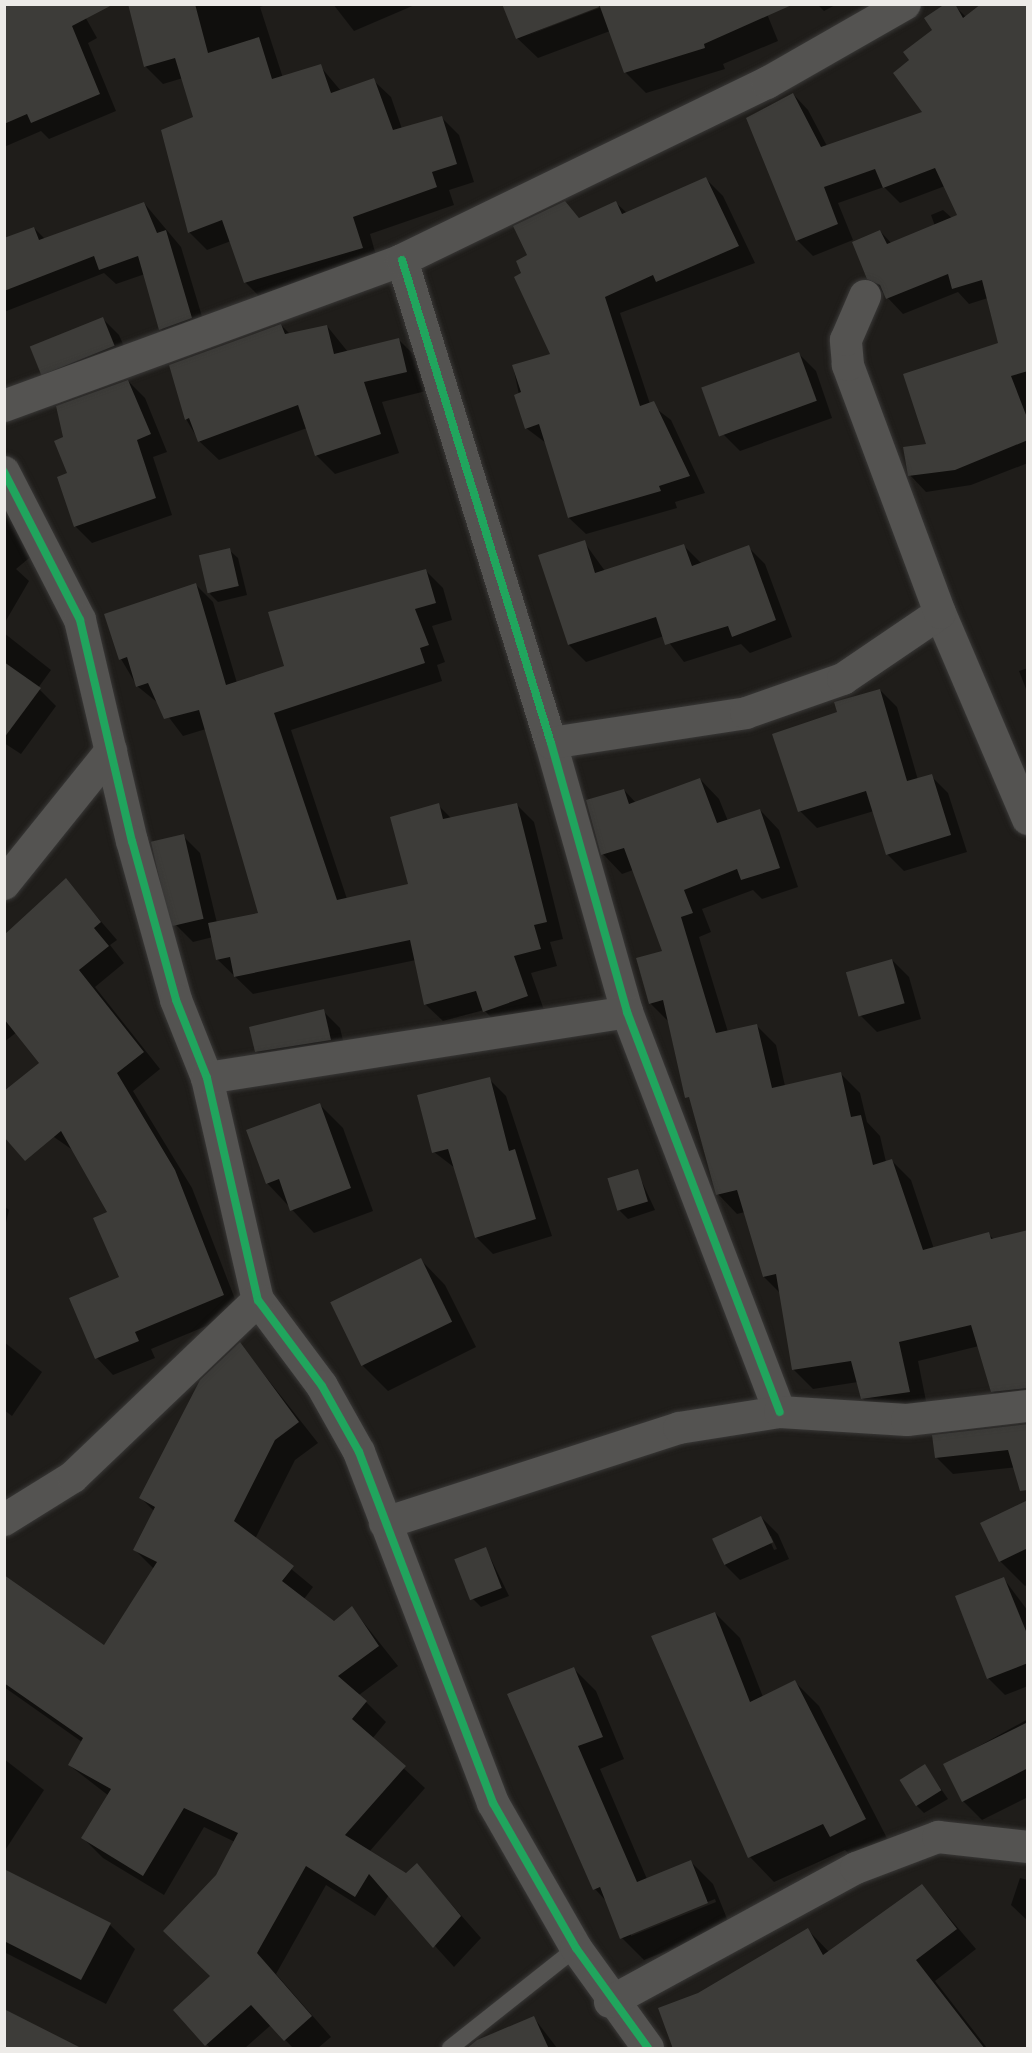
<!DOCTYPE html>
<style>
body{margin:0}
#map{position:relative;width:1032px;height:2053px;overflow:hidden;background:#1f1d1a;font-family:"Sofia Sans Condensed",sans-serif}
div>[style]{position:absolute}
.shadow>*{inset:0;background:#0007}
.building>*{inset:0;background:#3d3c39;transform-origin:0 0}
.roads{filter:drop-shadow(0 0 2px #393837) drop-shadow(0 0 2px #393837)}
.service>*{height:16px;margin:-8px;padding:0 8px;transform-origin:8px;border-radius:8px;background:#545351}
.minor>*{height:32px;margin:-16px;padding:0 16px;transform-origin:16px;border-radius:16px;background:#545351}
.cycleway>*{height:8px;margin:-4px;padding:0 4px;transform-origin:4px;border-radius:4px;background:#20a55d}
span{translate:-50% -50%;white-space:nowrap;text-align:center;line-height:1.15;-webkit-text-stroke:6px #201d19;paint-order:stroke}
.frame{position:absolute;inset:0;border:6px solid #edebe8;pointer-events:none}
</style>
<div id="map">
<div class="shadow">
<i style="clip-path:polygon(78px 4px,97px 38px,88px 43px,116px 111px,49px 139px,41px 131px,4px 147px,4px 10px)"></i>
<i style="clip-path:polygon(129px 4px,269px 4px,260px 7px,283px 78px,320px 66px,341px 91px,373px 80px,391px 97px,402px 129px,441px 117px,459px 135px,474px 182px,449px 190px,454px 205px,370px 234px,379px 266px,263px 300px,245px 282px,231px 241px,207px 250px,189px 232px,195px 118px,183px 78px,163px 84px,145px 66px)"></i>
<i style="clip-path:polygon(333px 4px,417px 4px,354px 31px)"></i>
<i style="clip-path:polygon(504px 4px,601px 4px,526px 36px,607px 5px,763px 4px,778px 41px,723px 64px,725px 69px,646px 93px,626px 73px,610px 31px,538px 58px,517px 38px)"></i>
<i style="clip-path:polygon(817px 4px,837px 4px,824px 11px)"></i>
<i style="clip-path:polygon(955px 6px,966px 17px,1028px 239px,1028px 463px,971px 485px,926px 492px,910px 475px,1000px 344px,988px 298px,969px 304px,958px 292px,903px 314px,869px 278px,880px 231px,892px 244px,935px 226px,931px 215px,943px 210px,953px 219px,959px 216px,945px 186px,900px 203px,884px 187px,838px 203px,853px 240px,813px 256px,797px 240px,793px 94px,808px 110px,827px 146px,925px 113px,911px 60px)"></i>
<i style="clip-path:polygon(706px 179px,723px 196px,755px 263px,620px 313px,650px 404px,671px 420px,705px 493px,675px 502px,677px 508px,586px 534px,569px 518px,546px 443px,526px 428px,513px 366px,552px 354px,523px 274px,529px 256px,565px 203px,580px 219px,616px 203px,627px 213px)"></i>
<i style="clip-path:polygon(144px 203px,181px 247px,207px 333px,176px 344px,161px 329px,145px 274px,116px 284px,104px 273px,4px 312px,4px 239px,34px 228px,45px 239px)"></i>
<i style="clip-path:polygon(102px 318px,119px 335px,131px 363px,60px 389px,43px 372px)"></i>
<i style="clip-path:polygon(281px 325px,290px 334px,327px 326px,348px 352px,398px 339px,418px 359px,426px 391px,382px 402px,399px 453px,335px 474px,316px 455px,307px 428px,219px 460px,199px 441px,186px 419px,171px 365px)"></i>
<i style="clip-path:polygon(799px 354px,816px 371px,832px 418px,740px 451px,723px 434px,703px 387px)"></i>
<i style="clip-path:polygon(128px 381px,145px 398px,167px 452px,153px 457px,172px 515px,92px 543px,75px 526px,65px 438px)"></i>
<i style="clip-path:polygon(4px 504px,34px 554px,16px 569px,29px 581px,4px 624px)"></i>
<i style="clip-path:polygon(584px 542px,605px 571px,684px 546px,702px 564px,748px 547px,765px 564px,792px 637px,750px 653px,741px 644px,684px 662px,664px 636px,586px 662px,569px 645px)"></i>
<i style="clip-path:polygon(229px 550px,238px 558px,247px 595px,218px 602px,210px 594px)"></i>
<i style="clip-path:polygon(426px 571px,443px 588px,452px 620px,432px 626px,445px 662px,437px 665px,442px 681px,291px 730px,347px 899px,410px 885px,438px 805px,452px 819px,517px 805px,534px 822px,563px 939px,550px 942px,557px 966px,531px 973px,545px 1013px,502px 1029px,484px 1010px,443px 1021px,425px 1004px,416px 960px,253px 994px,217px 959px,213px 937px,193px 942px,176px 925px,183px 836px,200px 853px,217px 923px,260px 914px,206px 729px,183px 736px,158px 703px,137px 686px,121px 659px,196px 585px,213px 602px,237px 683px,285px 667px)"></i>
<i style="clip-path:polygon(4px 633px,51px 670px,38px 688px,56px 706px,21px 754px,4px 743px)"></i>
<i style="clip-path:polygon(1028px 668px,1028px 694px,1019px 671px)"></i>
<i style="clip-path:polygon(880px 690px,897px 707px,918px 780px,931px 776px,948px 793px,967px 852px,904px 871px,887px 854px,874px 811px,817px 828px,800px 811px)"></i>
<i style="clip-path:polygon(700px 779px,719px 799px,728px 821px,760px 810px,779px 830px,798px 887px,762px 899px,753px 890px,702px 909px,711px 932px,699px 937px,728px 1032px,757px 1026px,776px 1045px,785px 1086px,841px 1074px,860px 1093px,867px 1122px,880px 1136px,886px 1162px,892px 1161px,911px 1180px,934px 1249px,988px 1234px,995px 1240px,1028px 1233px,1028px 1409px,1012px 1411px,992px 1391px,979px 1346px,918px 1361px,928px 1411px,882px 1418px,862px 1398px,858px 1382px,813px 1389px,793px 1369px,781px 1294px,764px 1277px,745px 1212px,737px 1214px,718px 1194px,669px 1022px,650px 1003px,664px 952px,633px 870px,622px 874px,603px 854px,624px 790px,636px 803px)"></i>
<i style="clip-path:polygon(66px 881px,117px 940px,110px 945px,124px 963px,95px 987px,160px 1069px,133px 1091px,192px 1188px,240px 1312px,151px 1349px,155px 1358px,113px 1375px,97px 1358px,71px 1299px,121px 1278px,109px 1213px,74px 1151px,54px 1137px,41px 1063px,17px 1032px,4px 1042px,4px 939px)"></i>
<i style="clip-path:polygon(892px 960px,909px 977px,921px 1019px,877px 1032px,860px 1015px)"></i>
<i style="clip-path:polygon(323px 1011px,340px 1028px,347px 1057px,274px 1068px,256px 1051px)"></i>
<i style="clip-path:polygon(489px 1079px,506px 1096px,552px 1236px,493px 1254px,476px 1237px,455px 1168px,434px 1152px)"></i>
<i style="clip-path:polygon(320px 1105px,343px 1128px,373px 1211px,314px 1233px,267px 1183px)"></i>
<i style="clip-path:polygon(637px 1171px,655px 1210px,628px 1219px,620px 1211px)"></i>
<i style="clip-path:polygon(4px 1206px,9px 1210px,4px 1231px)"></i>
<i style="clip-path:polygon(421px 1260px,445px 1285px,476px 1347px,388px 1391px,363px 1366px)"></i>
<i style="clip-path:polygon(4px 1342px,42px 1372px,12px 1416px,4px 1410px)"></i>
<i style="clip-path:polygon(240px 1344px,318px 1443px,295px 1460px,255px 1539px,313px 1587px,304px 1599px,334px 1623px,352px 1608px,398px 1666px,359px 1695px,386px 1722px,372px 1739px,425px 1788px,369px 1852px,406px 1875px,417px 1865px,481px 1938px,454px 1967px,389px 1895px,375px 1916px,326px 1885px,276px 1974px,331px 2037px,318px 2048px,293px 2048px,271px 2025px,245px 2048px,210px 2048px,175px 2010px,212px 1977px,217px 1876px,235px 1842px,204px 1827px,164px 1895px,103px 1858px,83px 1838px,109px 1796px,69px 1765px,82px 1742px,4px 1687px,4px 1576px,105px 1647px,154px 1569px,135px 1550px,154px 1511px,141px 1498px)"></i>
<i style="clip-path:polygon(1028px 1425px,1028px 1466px,953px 1474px,936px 1457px)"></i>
<i style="clip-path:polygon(1028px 1501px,1028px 1584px,1025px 1586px,1000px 1561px)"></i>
<i style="clip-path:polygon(evenodd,761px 1517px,778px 1534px,789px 1559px,740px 1580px,723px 1563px,761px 1517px,768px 1536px,771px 1536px,777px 1549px,774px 1550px,768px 1536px)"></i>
<i style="clip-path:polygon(486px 1549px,509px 1596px,481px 1607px,473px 1599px)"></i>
<i style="clip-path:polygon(1004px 1579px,1028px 1611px,1028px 1686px,1005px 1695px,988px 1678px)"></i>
<i style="clip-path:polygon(715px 1613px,740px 1638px,763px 1697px,794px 1681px,819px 1706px,890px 1844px,856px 1861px,845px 1850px,774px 1882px,750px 1857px)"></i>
<i style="clip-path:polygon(evenodd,574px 1669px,596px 1691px,624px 1759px,600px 1769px,647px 1879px,691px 1862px,713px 1884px,730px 1926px,644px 1960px,622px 1938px,607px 1902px,595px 1889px,509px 1694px,574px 1669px,715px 1899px,716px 1902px,631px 1936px,631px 1933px,715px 1899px)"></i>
<i style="clip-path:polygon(1028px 1719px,1028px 1797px,982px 1820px,963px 1801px,945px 1765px)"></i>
<i style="clip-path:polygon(4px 1759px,44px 1790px,4px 1852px)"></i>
<i style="clip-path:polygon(925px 1766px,948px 1799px,924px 1813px,916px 1805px)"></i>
<i style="clip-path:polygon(4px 1871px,110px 1925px,135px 1949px,106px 2004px,4px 1952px)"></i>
<i style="clip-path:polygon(1020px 1878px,1028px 1880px,1028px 1921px,1011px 1905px)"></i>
<i style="clip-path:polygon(922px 1886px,976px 1949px,935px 1981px,987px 2048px,738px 2048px,699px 1995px,808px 1930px,829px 1952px)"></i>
<i style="clip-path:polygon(534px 2018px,557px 2048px,481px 2048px)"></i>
</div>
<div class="building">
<i style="clip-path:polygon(4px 4px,114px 4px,72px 26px,100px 94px,31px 123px,27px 114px,4px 124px)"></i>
<i style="clip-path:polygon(128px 4px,195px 4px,208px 53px,259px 37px,272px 79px,321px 64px,331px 93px,374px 78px,393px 130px,442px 116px,457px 164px,432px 172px,437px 187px,353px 217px,363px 248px,244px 283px,222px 220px,188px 233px,161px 130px,193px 117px,175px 58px,144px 67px)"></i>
<i style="clip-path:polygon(502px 4px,598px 4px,599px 7px,516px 39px)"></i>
<i style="clip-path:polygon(599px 4px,794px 4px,704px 44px,705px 48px,624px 73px)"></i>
<i style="clip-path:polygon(945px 4px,955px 4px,963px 18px,981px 4px,1028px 4px,1028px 371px,1011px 376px,1028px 420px,1028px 440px,955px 470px,908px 476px,903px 447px,926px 444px,903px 374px,998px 343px,982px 280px,952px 289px,948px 274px,886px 299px,880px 285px,867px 279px,852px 242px,880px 230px,887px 244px,957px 215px,935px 168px,883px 188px,875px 169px,824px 187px,838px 224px,796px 241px,746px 118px,793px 93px,821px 147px,922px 112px,893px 73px,909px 60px,903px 52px,932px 30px,924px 18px)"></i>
<i style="clip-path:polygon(706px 177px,739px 246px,656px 282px,653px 275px,605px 297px,640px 406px,654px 401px,690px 476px,659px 486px,661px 491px,568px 518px,539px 424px,525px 429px,514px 395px,521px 392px,512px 365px,550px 354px,514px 277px,521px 273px,516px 261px,527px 255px,513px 226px,565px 201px,579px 218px,616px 201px,622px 214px)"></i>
<i style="clip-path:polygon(144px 202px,157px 233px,166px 230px,192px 318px,159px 330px,138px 256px,99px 270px,94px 256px,4px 291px,4px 238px,34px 227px,39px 240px)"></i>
<i style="left:103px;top:317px;width:31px;height:79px;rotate:68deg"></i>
<i style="clip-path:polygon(281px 324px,285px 334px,327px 325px,334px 354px,399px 338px,407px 372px,364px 382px,381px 434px,315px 456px,298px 405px,198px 442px,189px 418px,185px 420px,169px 365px)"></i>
<i style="left:799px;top:352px;width:52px;height:104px;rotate:70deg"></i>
<i style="clip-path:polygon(128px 380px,151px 434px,137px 440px,156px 498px,74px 527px,57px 477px,67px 473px,54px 441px,63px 437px,56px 406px)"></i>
<i style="clip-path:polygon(585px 540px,595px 573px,684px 544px,692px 566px,749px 545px,776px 620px,732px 637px,728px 626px,665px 645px,656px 617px,568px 645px,538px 555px)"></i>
<i style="left:230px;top:548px;width:39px;height:32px;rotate:77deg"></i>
<i style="clip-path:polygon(426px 569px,436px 603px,415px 609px,429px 645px,420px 648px,425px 663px,274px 713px,337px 900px,408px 884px,390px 817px,439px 803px,443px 819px,517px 803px,547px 922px,534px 925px,541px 949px,514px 956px,528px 996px,483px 1012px,476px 991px,424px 1005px,410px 940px,234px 977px,230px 957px,216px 960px,208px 923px,258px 913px,199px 710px,164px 719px,148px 683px,136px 687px,127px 657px,119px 660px,104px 614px,196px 583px,226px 685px,284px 666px,268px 612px)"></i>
<i style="clip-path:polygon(4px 662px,41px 688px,4px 738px)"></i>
<i style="clip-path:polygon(880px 689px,907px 781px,932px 774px,951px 835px,886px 855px,866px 791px,798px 812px,772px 734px,837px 712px,834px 702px)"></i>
<i style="clip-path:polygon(700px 778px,717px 823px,760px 809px,780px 868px,741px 880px,737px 869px,684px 890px,693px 913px,681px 917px,716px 1033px,757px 1024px,772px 1088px,841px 1072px,851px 1117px,861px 1115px,873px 1165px,892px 1159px,923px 1250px,989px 1232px,991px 1239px,1028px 1230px,1028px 1388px,991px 1392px,971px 1325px,899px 1342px,910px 1392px,861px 1399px,851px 1361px,792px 1370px,776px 1274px,763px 1277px,737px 1190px,716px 1195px,689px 1097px,685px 1098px,663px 1000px,649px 1004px,636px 958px,662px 951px,624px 848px,601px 855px,586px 800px,624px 789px,629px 804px)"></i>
<i style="left:184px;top:834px;width:87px;height:34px;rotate:77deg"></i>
<i style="clip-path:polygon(66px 878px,101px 922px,94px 928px,109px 946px,79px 970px,144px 1052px,117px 1073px,175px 1170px,224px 1295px,135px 1332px,139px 1341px,95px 1359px,69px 1298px,119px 1277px,93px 1218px,107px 1212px,61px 1131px,25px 1161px,4px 1137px,4px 1091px,39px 1063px,4px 1019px,4px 935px)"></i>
<i style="left:892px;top:959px;width:46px;height:48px;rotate:74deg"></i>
<i style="clip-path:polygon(324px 1009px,331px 1040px,255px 1052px,249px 1027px)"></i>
<i style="clip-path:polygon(490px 1077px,509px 1151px,515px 1149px,536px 1219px,475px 1238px,448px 1149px,432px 1153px,417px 1095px)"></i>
<i style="clip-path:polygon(320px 1103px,351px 1188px,290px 1211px,279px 1179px,266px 1184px,246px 1130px)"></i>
<i style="left:638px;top:1169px;width:34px;height:32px;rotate:73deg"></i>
<i style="left:421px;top:1258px;width:71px;height:101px;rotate:64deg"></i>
<i style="clip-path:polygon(240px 1342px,299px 1422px,275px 1440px,234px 1521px,294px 1566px,282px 1581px,334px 1621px,352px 1606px,379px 1646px,338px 1676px,367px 1701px,352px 1719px,406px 1766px,345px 1835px,406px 1873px,417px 1863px,461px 1916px,433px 1948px,369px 1874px,355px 1897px,306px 1866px,257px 1953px,312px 2016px,284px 2041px,251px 2005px,205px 2046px,173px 2010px,210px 1976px,163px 1931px,216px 1875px,238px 1833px,184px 1808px,143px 1876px,81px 1838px,111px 1789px,68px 1765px,83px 1738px,4px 1683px,4px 1575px,104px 1645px,157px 1562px,133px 1550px,155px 1507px,139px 1498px,200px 1380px)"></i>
<i style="clip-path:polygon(1028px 1424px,1028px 1490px,1020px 1491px,1008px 1450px,935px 1458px,932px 1435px)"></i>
<i style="clip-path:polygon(1028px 1500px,1028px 1548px,999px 1562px,980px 1523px)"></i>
<i style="left:761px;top:1516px;width:29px;height:54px;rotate:65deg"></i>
<i style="left:486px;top:1547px;width:44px;height:34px;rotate:69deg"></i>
<i style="clip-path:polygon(1004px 1577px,1028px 1636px,1028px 1663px,987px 1679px,955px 1596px)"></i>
<i style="clip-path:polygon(715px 1612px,750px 1702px,795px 1680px,866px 1819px,830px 1837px,823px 1824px,748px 1858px,651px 1636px)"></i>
<i style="clip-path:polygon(574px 1667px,603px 1737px,578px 1746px,637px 1882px,691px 1860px,708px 1903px,620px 1939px,600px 1887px,593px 1890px,507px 1694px)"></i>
<i style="clip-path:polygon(1028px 1722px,1028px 1768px,962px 1802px,943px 1764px)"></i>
<i style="left:925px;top:1764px;width:31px;height:30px;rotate:58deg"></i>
<i style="clip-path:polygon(4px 1869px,111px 1923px,81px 1980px,4px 1941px)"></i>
<i style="clip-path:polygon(922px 1884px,957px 1929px,916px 1960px,985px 2049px,673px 2049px,658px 2008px,698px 1993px,808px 1928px,823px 1955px)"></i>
<i style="clip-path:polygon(4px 2009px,83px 2049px,4px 2049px)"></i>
<i style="clip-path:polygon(534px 2016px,549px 2049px,466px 2049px,477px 2040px)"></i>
</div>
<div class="roads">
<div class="service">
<i style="left:450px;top:2048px;width:161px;rotate:-38.4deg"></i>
</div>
<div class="minor">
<i style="left:402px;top:260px;width:505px;rotate:72.86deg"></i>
<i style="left:551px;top:743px;width:280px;rotate:74.2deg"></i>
<i style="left:627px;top:1012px;width:428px;rotate:69.1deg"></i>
<i style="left:4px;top:406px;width:424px;rotate:-20.1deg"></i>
<i style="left:402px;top:260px;width:406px;rotate:-25.9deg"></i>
<i style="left:767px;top:83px;width:159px;rotate:-29.8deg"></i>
<i style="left:4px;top:472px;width:166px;rotate:62.8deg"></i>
<i style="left:80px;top:620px;width:227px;rotate:76.8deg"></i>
<i style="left:132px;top:841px;width:165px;rotate:74.5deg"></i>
<i style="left:176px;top:1000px;width:84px;rotate:68.3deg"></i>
<i style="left:207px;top:1078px;width:228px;rotate:77.1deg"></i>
<i style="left:258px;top:1300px;width:107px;rotate:53.3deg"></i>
<i style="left:322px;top:1386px;width:76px;rotate:60.7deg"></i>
<i style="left:359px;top:1452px;width:376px;rotate:69.1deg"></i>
<i style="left:493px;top:1803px;width:167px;rotate:60.2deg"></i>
<i style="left:576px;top:1948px;width:123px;rotate:54.2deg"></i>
<i style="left:940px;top:613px;width:224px;rotate:66.9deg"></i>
<i style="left:551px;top:743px;width:197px;rotate:-8.7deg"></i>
<i style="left:746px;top:713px;width:103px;rotate:-19.3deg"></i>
<i style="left:843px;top:679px;width:117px;rotate:-34.2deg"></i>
<i style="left:940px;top:613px;width:265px;rotate:-110.4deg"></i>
<i style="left:848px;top:365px;width:25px;rotate:-95deg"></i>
<i style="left:846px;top:340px;width:48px;rotate:-66.6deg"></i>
<i style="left:4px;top:884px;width:171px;rotate:-51.2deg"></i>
<i style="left:207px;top:1078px;width:425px;rotate:-8.9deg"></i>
<i style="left:4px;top:1520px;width:81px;rotate:-31.9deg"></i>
<i style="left:73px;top:1477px;width:256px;rotate:-43.7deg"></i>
<i style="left:385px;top:1523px;width:309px;rotate:-17.9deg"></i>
<i style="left:679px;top:1428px;width:102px;rotate:-9deg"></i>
<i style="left:780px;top:1412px;width:127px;rotate:3.6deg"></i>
<i style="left:907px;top:1420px;width:122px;rotate:-6.6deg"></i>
<i style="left:610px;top:2002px;width:280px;rotate:-28.6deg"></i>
<i style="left:856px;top:1868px;width:88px;rotate:-20.7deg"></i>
<i style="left:938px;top:1837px;width:91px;rotate:6.3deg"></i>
</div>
</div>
<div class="cycleway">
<i style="left:402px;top:260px;width:505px;rotate:72.86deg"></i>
<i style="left:551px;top:743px;width:280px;rotate:74.2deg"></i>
<i style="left:627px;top:1012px;width:428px;rotate:69.1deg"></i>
<i style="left:4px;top:472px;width:166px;rotate:62.8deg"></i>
<i style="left:80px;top:620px;width:227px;rotate:76.8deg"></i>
<i style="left:132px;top:841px;width:165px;rotate:74.5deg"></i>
<i style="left:176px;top:1000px;width:84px;rotate:68.3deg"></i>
<i style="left:207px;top:1078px;width:228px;rotate:77.1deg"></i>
<i style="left:258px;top:1300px;width:107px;rotate:53.3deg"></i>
<i style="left:322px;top:1386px;width:76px;rotate:60.7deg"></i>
<i style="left:359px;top:1452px;width:376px;rotate:69.1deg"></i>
<i style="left:493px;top:1803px;width:167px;rotate:60.2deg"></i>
<i style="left:576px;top:1948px;width:123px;rotate:54.2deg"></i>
</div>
<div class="frame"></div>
</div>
